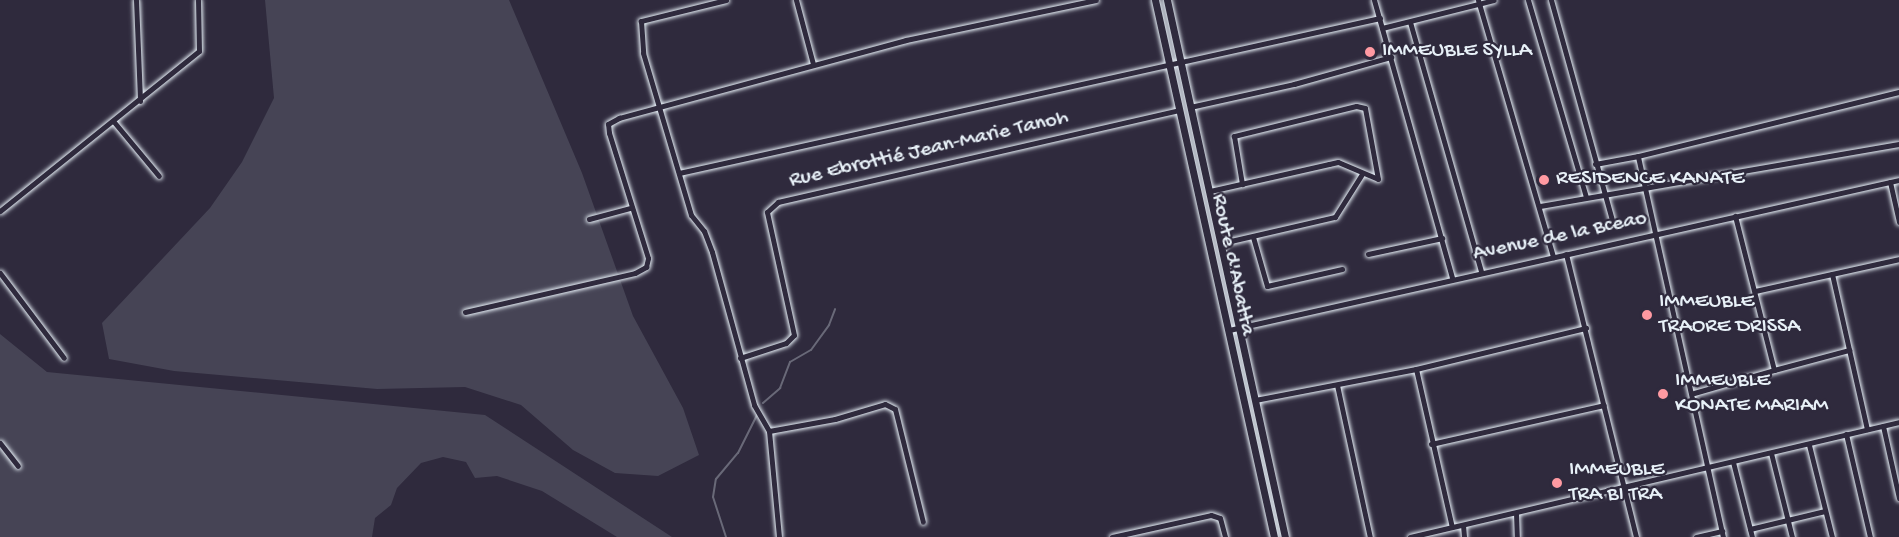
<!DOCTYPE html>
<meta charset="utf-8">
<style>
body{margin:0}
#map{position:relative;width:1899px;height:537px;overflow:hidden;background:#2f2a3d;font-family:"Gochi Hand",sans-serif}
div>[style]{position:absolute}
.green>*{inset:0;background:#464455}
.stream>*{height:2px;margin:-1px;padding:0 1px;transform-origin:1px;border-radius:1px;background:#696978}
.roads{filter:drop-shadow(0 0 2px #e8f1f8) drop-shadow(0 0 2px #e8f1f8)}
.minor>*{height:5px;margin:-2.5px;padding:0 2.5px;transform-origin:2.5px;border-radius:2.5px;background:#2f2a3d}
.tertiary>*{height:7px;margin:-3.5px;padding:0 3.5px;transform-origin:3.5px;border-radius:3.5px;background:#2f2a3d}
.dots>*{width:16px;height:16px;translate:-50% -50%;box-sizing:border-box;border:3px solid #2f2a3d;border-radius:50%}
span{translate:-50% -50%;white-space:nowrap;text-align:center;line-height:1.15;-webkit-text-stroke:4.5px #2f2a3d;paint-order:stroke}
.poi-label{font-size:22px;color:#e8f1f8}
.left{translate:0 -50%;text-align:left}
.street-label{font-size:22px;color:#e8f1f8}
</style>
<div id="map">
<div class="green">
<i style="clip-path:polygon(265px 0,509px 0,582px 173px,633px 316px,683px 408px,699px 455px,658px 476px,615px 473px,573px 450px,521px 405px,465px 387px,377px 389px,174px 371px,109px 359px,102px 323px,210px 208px,242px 162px,274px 98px)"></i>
<i style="clip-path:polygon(0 334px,47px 372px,485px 415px,672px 537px,617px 537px,542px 491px,497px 476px,475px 478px,466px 462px,443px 457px,421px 463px,397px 488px,391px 505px,375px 518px,372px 537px,0 537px)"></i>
</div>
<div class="stream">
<i style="left:763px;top:403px;width:23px;rotate:-41deg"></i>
<i style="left:780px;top:388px;width:28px;rotate:-69deg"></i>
<i style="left:790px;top:362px;width:24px;rotate:-30deg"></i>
<i style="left:811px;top:350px;width:31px;rotate:-54deg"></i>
<i style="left:829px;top:325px;width:17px;rotate:-69deg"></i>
<i style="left:726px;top:537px;width:42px;rotate:-108deg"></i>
<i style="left:713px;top:497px;width:18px;rotate:-81deg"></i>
<i style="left:716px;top:479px;width:34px;rotate:-50deg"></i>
<i style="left:738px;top:453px;width:45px;rotate:-63.4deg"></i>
</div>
<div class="roads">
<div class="minor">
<i style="left:136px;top:0;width:101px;rotate:87.7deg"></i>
<i style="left:726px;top:0;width:88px;rotate:166.1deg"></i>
<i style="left:641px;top:21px;width:32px;rotate:86deg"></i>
<i style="left:643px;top:53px;width:169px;rotate:73.5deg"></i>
<i style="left:691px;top:215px;width:21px;rotate:51deg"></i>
<i style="left:704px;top:231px;width:22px;rotate:69deg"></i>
<i style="left:712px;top:252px;width:159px;rotate:74.6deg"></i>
<i style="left:754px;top:405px;width:30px;rotate:60deg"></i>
<i style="left:769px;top:431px;width:67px;rotate:-10.3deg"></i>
<i style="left:835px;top:419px;width:52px;rotate:-16.7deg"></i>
<i style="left:885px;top:404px;width:11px;rotate:27deg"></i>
<i style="left:895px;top:409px;width:116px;rotate:76.1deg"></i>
<i style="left:796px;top:0;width:66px;rotate:75.1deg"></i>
<i style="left:1374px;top:0;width:289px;rotate:74.3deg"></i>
<i style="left:1478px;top:0;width:268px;rotate:73.7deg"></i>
<i style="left:1528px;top:0;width:205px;rotate:73.6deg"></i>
<i style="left:1551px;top:0;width:228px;rotate:74.5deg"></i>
<i style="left:1410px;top:22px;width:259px;rotate:74.1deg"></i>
<i style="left:1382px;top:28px;width:115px;rotate:-14deg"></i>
<i style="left:1190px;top:107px;width:107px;rotate:-12.5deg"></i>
<i style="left:1294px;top:84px;width:101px;rotate:-15.6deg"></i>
<i style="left:114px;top:122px;width:70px;rotate:50.2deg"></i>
<i style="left:1595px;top:164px;width:44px;rotate:-10.5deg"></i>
<i style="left:679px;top:173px;width:718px;rotate:-12.47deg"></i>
<i style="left:1890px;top:182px;width:41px;rotate:77.3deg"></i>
<i style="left:1210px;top:191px;width:122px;rotate:-12.8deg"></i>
<i style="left:1329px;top:164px;width:9px;rotate:-13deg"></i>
<i style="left:1338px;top:162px;width:43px;rotate:23deg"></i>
<i style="left:1378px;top:179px;width:72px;rotate:-100.4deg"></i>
<i style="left:1365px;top:108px;width:9px;rotate:-167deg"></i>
<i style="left:1356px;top:106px;width:126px;rotate:166.2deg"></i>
<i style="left:1234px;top:136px;width:49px;rotate:80.5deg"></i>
<i style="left:1540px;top:206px;width:364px;rotate:-9.8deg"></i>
<i style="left:0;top:211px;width:255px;rotate:-38.8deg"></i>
<i style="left:199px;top:51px;width:51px;rotate:-91.1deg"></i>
<i style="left:589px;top:219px;width:42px;rotate:-15deg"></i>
<i style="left:1253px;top:237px;width:51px;rotate:74.1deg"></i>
<i style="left:1267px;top:286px;width:77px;rotate:-12.8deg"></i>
<i style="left:1222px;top:243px;width:116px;rotate:-13deg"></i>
<i style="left:1335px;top:217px;width:51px;rotate:-57.9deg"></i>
<i style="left:1368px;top:254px;width:76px;rotate:-12.2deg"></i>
<i style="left:1566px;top:254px;width:292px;rotate:76.1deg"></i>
<i style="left:0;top:273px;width:106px;rotate:53deg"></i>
<i style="left:1832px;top:274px;width:159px;rotate:77.3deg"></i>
<i style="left:1755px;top:291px;width:148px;rotate:-12.5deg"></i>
<i style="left:465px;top:312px;width:174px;rotate:-12.9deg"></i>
<i style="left:635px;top:273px;width:13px;rotate:-29deg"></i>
<i style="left:646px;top:267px;width:9px;rotate:-77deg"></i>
<i style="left:648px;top:258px;width:131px;rotate:-107.3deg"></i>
<i style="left:609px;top:133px;width:9px;rotate:-96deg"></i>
<i style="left:608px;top:124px;width:13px;rotate:-29deg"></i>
<i style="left:619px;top:118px;width:297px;rotate:-15.2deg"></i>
<i style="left:906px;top:40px;width:194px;rotate:-11.9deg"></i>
<i style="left:1229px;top:330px;width:687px;rotate:-12.62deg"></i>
<i style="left:740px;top:358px;width:48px;rotate:-18.1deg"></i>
<i style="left:786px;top:343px;width:11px;rotate:-45deg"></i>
<i style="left:794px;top:335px;width:126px;rotate:-102.4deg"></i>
<i style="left:767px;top:212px;width:15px;rotate:-42deg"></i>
<i style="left:778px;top:202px;width:411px;rotate:-12.9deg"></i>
<i style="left:1416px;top:369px;width:162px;rotate:77.2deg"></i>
<i style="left:1774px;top:370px;width:78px;rotate:-14.9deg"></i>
<i style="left:1337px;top:385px;width:156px;rotate:77.8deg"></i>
<i style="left:1694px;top:393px;width:83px;rotate:-16deg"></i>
<i style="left:1774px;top:370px;width:159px;rotate:-104.2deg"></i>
<i style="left:1255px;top:400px;width:164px;rotate:-10.9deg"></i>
<i style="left:1416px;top:369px;width:175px;rotate:-13.6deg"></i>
<i style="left:1883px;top:426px;width:74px;rotate:77.5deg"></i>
<i style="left:769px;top:431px;width:106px;rotate:84.6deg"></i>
<i style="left:1846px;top:434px;width:106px;rotate:76.9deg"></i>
<i style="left:0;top:443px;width:29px;rotate:52deg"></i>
<i style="left:1431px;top:444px;width:177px;rotate:-12.7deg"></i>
<i style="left:1809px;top:445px;width:95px;rotate:76deg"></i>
<i style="left:1771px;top:453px;width:87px;rotate:76deg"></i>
<i style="left:1733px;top:462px;width:77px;rotate:75.8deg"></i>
<i style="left:1516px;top:513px;width:24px;rotate:88deg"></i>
<i style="left:1463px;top:525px;width:12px;rotate:85deg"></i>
<i style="left:1750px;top:529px;width:77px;rotate:-13.5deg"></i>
<i style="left:1112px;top:537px;width:101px;rotate:-12.5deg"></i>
<i style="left:1211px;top:515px;width:9px;rotate:18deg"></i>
<i style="left:1220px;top:518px;width:20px;rotate:75deg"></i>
<i style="left:1410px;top:537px;width:502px;rotate:-13.23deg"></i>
<i style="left:1696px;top:537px;width:27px;rotate:-13deg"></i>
<i style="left:1723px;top:537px;width:390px;rotate:-102.6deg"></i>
<i style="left:1638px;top:156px;width:269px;rotate:-13.8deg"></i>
</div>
<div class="tertiary">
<i style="left:1155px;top:0;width:550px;rotate:77.51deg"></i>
<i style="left:1167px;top:0;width:550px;rotate:77.61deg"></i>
</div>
</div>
<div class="dots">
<i style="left:1370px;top:52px;background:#ff9aa2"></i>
<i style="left:1544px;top:180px;background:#ff9aa2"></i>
<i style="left:1647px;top:315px;background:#ff9aa2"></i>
<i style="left:1663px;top:394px;background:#ff9aa2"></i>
<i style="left:1557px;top:483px;background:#ff9aa2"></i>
</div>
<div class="poi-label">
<span class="left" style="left:1382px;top:52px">IMMEUBLE SYLLA</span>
<span class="left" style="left:1556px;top:180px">RESIDENCE KANATE</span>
<span class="left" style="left:1659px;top:315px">IMMEUBLE<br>TRAORE DRISSA</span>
<span class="left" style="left:1675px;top:394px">IMMEUBLE<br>KONATE MARIAM</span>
<span class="left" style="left:1569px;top:483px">IMMEUBLE<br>TRA BI TRA</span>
</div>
<div class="street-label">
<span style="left:929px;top:150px;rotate:-13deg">Rue Ebrottié Jean-Marie Tanoh</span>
<span style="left:1560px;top:237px;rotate:-12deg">Avenue de la Bceao</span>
<span style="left:1232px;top:265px;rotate:78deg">Route d'Abatta</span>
</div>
</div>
